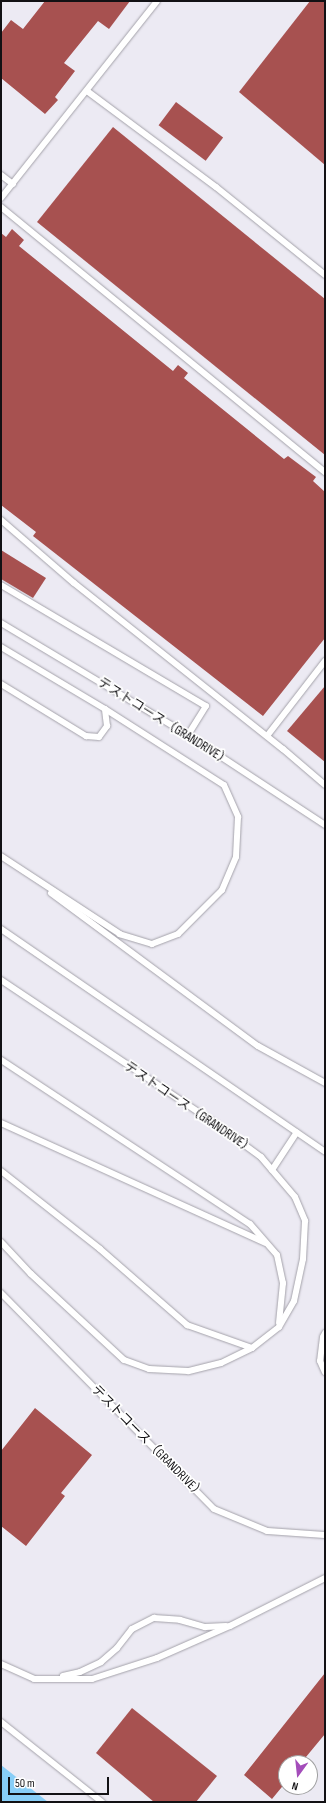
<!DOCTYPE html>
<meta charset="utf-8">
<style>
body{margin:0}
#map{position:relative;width:326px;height:1803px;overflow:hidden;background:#eceaf3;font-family:"Sofia Sans Condensed","Noto Sans JP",sans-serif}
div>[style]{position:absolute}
.water>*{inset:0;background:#88cef7}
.building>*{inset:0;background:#a75150;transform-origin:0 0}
.roads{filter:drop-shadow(0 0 1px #a4a2aa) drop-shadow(0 0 1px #a4a2aa)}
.service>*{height:6px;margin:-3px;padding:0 3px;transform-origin:3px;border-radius:3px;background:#fff}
span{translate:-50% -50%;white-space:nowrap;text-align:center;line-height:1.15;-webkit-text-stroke:3.5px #fff;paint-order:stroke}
.street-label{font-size:13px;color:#121114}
.frame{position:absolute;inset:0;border:2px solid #121114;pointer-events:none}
.north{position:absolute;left:278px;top:1755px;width:40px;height:40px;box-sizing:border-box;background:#fff;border:1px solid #a0a0a1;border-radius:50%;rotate:195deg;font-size:11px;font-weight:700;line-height:16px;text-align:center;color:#121114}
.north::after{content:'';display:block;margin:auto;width:14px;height:18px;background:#a44dba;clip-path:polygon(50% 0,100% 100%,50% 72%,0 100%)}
.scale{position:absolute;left:8px;top:1777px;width:101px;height:18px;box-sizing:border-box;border:2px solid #121114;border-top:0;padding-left:5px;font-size:12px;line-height:14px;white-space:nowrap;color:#121114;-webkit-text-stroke:3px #fff;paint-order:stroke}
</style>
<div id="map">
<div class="water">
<i style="clip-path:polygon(1px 1765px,48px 1802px,1px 1802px)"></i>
</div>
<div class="building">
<i style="clip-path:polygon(45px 1px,130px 1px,109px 29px,98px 21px,64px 63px,75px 71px,55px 97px,58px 100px,45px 114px,1px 78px,1px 33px,11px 20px,23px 29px)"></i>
<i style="clip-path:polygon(310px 1px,325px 1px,325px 165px,239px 92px)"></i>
<i style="left:176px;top:102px;width:59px;height:29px;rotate:37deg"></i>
<i style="clip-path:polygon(113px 127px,325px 299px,325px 455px,37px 222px)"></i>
<i style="clip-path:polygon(12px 229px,24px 240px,19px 246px,173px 371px,178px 365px,188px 373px,184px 378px,284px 459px,288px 456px,316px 477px,313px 481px,325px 492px,325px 638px,263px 716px,33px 536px,36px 532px,1px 505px,1px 233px,6px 237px)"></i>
<i style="clip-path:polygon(1px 550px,46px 578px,33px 598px,1px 579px)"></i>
<i style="clip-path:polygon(325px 686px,325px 762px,287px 731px)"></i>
<i style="clip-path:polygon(35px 1408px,92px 1455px,61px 1493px,65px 1496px,26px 1546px,1px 1526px,1px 1451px)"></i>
<i style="clip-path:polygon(325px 1673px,325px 1734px,301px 1763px,286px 1763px,286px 1782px,272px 1799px,244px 1775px)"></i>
<i style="clip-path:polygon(132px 1708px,217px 1776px,196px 1802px,154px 1802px,96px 1753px)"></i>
</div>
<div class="roads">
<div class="service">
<i style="left:87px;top:91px;width:161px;rotate:36.7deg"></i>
<i style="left:216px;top:187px;width:140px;rotate:38.9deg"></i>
<i style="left:1px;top:175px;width:15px;rotate:37deg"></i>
<i style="left:1px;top:198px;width:251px;rotate:-51.6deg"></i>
<i style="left:1px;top:207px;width:419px;rotate:39.3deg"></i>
<i style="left:1px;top:520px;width:96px;rotate:40.8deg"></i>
<i style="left:74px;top:583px;width:267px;rotate:38.5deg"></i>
<i style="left:283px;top:749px;width:55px;rotate:40.6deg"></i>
<i style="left:1px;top:585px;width:238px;rotate:30.6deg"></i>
<i style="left:206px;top:706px;width:34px;rotate:122deg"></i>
<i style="left:1px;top:623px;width:218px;rotate:30.9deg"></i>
<i style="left:188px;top:735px;width:164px;rotate:33.3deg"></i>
<i style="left:1px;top:647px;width:121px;rotate:30.8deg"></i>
<i style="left:105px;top:709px;width:141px;rotate:32.6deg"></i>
<i style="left:224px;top:785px;width:35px;rotate:66deg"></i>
<i style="left:238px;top:817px;width:40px;rotate:92.9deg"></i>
<i style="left:236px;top:857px;width:36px;rotate:113deg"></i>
<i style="left:222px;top:890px;width:62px;rotate:135deg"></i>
<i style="left:178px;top:934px;width:28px;rotate:159deg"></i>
<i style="left:152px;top:944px;width:34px;rotate:-163deg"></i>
<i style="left:120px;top:934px;width:142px;rotate:-146.8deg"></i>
<i style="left:1px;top:684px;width:100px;rotate:31.5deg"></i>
<i style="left:86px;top:736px;width:13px;rotate:4deg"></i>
<i style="left:99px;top:737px;width:14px;rotate:-54deg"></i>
<i style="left:107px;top:726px;width:17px;rotate:-97deg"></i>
<i style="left:267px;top:736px;width:95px;rotate:-52.3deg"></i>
<i style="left:51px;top:893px;width:257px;rotate:36.5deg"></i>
<i style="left:258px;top:1046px;width:77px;rotate:28.9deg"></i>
<i style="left:1px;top:929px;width:393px;rotate:34.5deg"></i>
<i style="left:1px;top:980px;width:254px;rotate:33.8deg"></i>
<i style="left:212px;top:1121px;width:61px;rotate:36.3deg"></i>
<i style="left:261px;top:1157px;width:52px;rotate:49.6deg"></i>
<i style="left:295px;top:1197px;width:26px;rotate:67deg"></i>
<i style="left:305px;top:1221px;width:38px;rotate:93deg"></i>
<i style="left:303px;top:1259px;width:43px;rotate:102.1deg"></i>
<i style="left:294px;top:1301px;width:30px;rotate:120deg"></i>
<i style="left:279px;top:1327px;width:34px;rotate:142deg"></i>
<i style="left:252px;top:1348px;width:34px;rotate:154deg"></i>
<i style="left:221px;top:1363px;width:34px;rotate:166deg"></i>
<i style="left:188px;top:1371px;width:39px;rotate:-177deg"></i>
<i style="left:149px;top:1369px;width:27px;rotate:-160deg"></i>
<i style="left:124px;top:1360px;width:127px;rotate:-137.2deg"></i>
<i style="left:31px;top:1274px;width:44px;rotate:-133.2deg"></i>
<i style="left:1px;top:1060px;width:298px;rotate:33.4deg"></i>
<i style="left:250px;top:1224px;width:41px;rotate:48.9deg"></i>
<i style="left:277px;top:1255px;width:29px;rotate:78deg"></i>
<i style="left:283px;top:1283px;width:40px;rotate:95.7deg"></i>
<i style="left:1px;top:1123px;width:290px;rotate:24.4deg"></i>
<i style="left:272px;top:1170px;width:45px;rotate:-56.7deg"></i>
<i style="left:1px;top:1171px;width:126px;rotate:38.2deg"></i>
<i style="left:100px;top:1249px;width:116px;rotate:41.1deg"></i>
<i style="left:187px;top:1325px;width:69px;rotate:19.5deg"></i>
<i style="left:1px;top:1293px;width:303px;rotate:45.4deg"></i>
<i style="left:214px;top:1509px;width:57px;rotate:22.5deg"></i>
<i style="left:267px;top:1531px;width:58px;rotate:3.9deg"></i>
<i style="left:325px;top:1333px;width:4px;rotate:117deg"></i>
<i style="left:323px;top:1337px;width:24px;rotate:97deg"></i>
<i style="left:320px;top:1361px;width:12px;rotate:66deg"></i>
<i style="left:1px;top:1664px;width:36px;rotate:24deg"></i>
<i style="left:34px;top:1679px;width:58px"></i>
<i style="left:92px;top:1679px;width:68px;rotate:-17.9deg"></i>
<i style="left:157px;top:1658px;width:80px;rotate:-23.7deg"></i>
<i style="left:230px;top:1626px;width:106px;rotate:-26.8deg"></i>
<i style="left:63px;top:1676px;width:17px;rotate:-13deg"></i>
<i style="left:80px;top:1672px;width:23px;rotate:-25deg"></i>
<i style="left:101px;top:1662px;width:21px;rotate:-41deg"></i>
<i style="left:117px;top:1648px;width:24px;rotate:-52deg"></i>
<i style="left:132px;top:1629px;width:25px;rotate:-27deg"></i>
<i style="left:154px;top:1618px;width:26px;rotate:4deg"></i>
<i style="left:180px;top:1620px;width:26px;rotate:16deg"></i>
<i style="left:205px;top:1627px;width:21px;rotate:-3deg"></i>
<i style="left:1px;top:1722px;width:129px;rotate:38.4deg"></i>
</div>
</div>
<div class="street-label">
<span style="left:164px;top:722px;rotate:32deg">テストコース（GRANDRIVE）</span>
<span style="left:189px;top:1108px;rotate:34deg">テストコース（GRANDRIVE）</span>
<span style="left:148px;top:1442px;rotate:45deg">テストコース（GRANDRIVE）</span>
</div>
<div class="frame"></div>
<div class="north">N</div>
<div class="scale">50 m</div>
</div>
